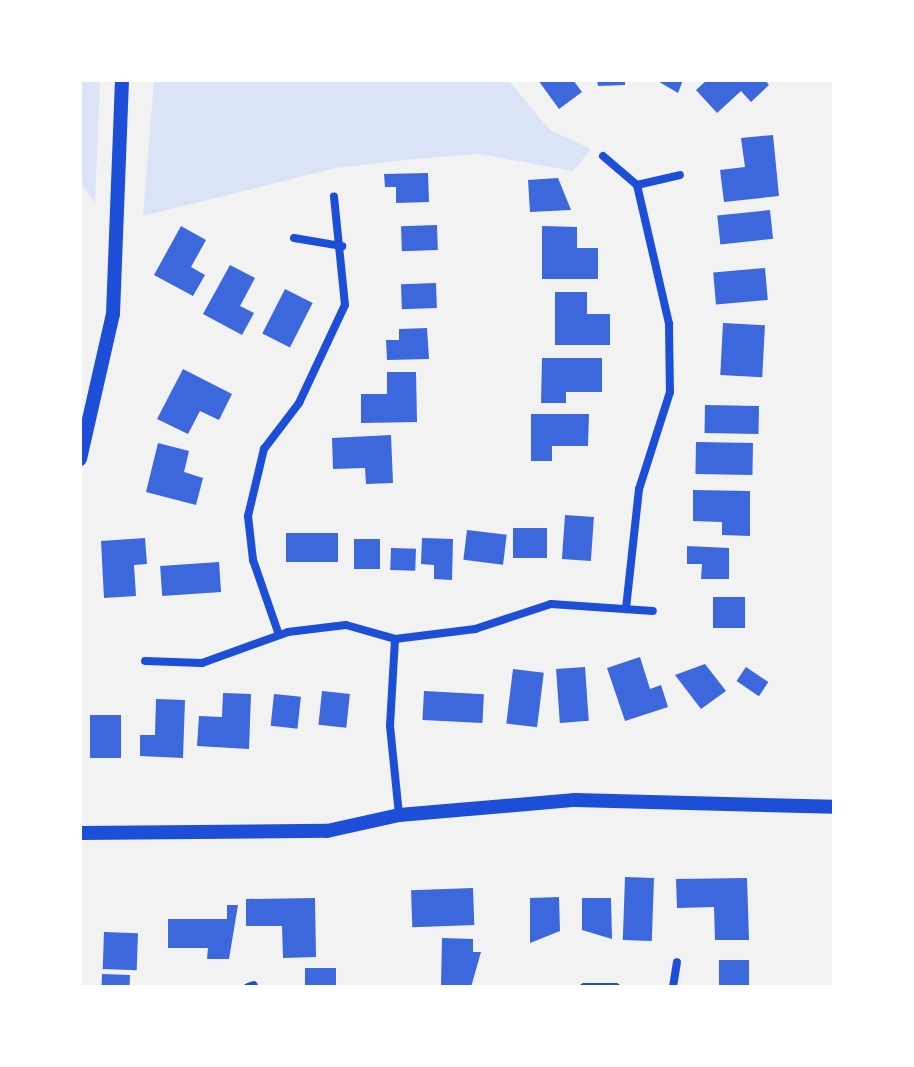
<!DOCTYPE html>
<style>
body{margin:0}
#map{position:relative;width:914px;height:1067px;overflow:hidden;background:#f2f2f2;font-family:Mulish,sans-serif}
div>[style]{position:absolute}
.green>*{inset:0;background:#dbe4f7}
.building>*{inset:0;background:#3d67dc;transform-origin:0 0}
.minor>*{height:8px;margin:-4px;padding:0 4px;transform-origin:4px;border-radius:4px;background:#1d4ed8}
.tertiary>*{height:14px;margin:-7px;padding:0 7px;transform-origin:7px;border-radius:7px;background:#1d4ed8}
span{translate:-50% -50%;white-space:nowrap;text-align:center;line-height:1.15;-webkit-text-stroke:7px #fff;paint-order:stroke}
.frame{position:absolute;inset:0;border:82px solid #fff;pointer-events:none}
</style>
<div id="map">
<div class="green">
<i style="clip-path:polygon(80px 80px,100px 80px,95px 204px,80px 181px)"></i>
<i style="clip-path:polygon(154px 80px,508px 80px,550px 130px,591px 149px,573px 171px,479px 154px,414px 159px,336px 168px,143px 216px)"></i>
</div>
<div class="building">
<i style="clip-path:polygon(538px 80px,573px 80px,582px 92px,559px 109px)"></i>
<i style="clip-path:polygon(597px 80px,625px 80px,625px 85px,598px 86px)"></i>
<i style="clip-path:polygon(656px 80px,683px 80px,678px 93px)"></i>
<i style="clip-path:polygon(707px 80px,765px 80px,769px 85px,751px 102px,741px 91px,717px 113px,696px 90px)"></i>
<i style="clip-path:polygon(773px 135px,779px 196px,724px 202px,720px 170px,745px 167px,741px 138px)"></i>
<i style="clip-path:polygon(428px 173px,429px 202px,396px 203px,396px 187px,385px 187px,384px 174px)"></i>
<i style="clip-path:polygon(558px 178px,571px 210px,530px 212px,528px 180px)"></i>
<i style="left:770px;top:210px;width:29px;height:53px;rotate:84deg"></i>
<i style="left:437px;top:225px;width:25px;height:36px;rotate:88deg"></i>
<i style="clip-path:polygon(181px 226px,206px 240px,191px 267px,205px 275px,193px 296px,154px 275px)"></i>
<i style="clip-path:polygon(542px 226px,577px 227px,577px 248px,598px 248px,598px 279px,542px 279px)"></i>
<i style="clip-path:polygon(230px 265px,255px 278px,240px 306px,254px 313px,242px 335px,203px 314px)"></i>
<i style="left:765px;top:268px;width:32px;height:52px;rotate:85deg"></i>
<i style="left:436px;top:283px;width:25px;height:35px;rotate:88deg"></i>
<i style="left:285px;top:289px;width:31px;height:50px;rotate:27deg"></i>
<i style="clip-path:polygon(555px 292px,587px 292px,587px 314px,610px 314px,610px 345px,555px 345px)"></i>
<i style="left:723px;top:323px;width:42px;height:52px;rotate:3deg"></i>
<i style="clip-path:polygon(427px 328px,429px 359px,387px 360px,386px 340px,399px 340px,399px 329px)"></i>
<i style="clip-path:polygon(542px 358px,602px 358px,602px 392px,566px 392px,566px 403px,541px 403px)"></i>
<i style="clip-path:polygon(183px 369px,232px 394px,219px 420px,200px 411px,188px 434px,157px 419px)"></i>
<i style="clip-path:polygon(387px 372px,416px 372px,417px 422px,361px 423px,361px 394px,387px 394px)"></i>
<i style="left:705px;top:405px;width:54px;height:28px;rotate:1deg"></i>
<i style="clip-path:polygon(531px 414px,589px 414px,588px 446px,552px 446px,552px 461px,531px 461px)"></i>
<i style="clip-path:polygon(391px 435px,393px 483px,366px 484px,365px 468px,333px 469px,332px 438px)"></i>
<i style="left:696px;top:442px;width:57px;height:32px;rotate:1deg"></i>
<i style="clip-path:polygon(158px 443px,189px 451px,184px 472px,203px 478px,196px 505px,146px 492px)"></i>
<i style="clip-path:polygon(693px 490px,750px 491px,750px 536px,722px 535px,722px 522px,693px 521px)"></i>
<i style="left:565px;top:515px;width:29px;height:44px;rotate:4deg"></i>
<i style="left:547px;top:528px;width:30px;height:34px;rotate:90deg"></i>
<i style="left:467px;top:530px;width:40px;height:30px;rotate:7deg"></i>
<i style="left:338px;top:533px;width:29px;height:52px;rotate:90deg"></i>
<i style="clip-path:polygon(145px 538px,147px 564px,134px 565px,136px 596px,104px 598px,101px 541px)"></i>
<i style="clip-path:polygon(422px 538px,453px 539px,452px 580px,434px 579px,434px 565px,421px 564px)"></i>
<i style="left:354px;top:539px;width:26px;height:30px"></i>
<i style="clip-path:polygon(687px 546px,729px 548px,729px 579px,701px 579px,702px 564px,687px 564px)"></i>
<i style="left:391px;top:548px;width:25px;height:22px;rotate:2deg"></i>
<i style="left:219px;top:562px;width:30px;height:59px;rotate:86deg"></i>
<i style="left:713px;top:597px;width:32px;height:31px"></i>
<i style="clip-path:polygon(640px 657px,650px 689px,661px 685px,668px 707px,625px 721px,607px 668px)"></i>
<i style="clip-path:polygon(705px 664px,726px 691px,701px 709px,675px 675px)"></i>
<i style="left:585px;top:667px;width:54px;height:29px;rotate:86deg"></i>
<i style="left:746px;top:667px;width:27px;height:17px;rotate:34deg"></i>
<i style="left:513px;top:669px;width:31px;height:55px;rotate:7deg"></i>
<i style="left:322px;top:691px;width:28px;height:34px;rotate:6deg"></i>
<i style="left:424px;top:691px;width:60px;height:29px;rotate:3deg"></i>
<i style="clip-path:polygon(223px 693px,251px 694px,249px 749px,197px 746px,199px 716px,222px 717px)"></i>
<i style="left:274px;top:694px;width:27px;height:32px;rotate:6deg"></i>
<i style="clip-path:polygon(156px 699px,185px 700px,183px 758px,140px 756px,140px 735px,155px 735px)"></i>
<i style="left:90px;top:715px;width:31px;height:43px"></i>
<i style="left:625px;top:877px;width:29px;height:63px;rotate:2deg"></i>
<i style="clip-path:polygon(747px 878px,749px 940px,715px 940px,714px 907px,677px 908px,676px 879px)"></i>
<i style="left:473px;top:888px;width:37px;height:62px;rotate:88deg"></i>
<i style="clip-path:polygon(559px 897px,560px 931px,530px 943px,530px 898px)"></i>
<i style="clip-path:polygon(315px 898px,316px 957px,283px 958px,282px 926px,246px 926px,246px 899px)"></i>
<i style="clip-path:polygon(582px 898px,611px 898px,612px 939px,582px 930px)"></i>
<i style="clip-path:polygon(227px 905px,238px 905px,229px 959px,207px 959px,208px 948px,168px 948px,168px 919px,227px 919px)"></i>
<i style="left:104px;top:932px;width:34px;height:37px;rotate:2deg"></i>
<i style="clip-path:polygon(442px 938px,473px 939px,473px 952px,481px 952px,471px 987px,441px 987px)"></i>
<i style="left:719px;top:960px;width:30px;height:27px"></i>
<i style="left:336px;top:968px;width:19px;height:31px;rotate:90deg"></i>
<i style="left:102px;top:974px;width:28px;height:13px;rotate:2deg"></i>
</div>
<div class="minor">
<i style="left:603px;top:156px;width:45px;rotate:40.5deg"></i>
<i style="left:637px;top:185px;width:143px;rotate:77deg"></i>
<i style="left:669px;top:324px;width:68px;rotate:89.2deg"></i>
<i style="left:670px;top:392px;width:102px;rotate:107.7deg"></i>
<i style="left:639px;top:489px;width:121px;rotate:96.2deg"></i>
<i style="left:637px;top:185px;width:44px;rotate:-13.1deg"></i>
<i style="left:294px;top:238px;width:49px;rotate:9.5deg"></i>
<i style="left:279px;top:635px;width:79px;rotate:-109.1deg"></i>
<i style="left:253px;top:560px;width:44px;rotate:-96.5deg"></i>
<i style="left:248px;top:516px;width:69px;rotate:-76.6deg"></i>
<i style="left:264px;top:449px;width:58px;rotate:-52.7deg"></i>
<i style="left:299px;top:403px;width:108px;rotate:-64.9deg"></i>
<i style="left:345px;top:305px;width:109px;rotate:-95.8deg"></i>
<i style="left:395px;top:639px;width:87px;rotate:93.3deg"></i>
<i style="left:390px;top:726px;width:89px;rotate:84.2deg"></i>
<i style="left:145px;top:661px;width:57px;rotate:2deg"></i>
<i style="left:202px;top:663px;width:91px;rotate:-19.8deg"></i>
<i style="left:288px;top:632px;width:58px;rotate:-6.9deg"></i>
<i style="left:346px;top:625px;width:51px;rotate:15.9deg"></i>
<i style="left:395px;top:639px;width:81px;rotate:-7.1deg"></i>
<i style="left:475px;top:629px;width:80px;rotate:-18.2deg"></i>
<i style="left:551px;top:604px;width:102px;rotate:3.9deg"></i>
<i style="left:248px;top:987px;width:6px;rotate:-18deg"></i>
<i style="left:584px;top:987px;width:32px"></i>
<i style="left:673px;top:987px;width:25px;rotate:-81deg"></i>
</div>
<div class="tertiary">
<i style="left:80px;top:459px;width:149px;rotate:-77.2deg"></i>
<i style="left:113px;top:314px;width:234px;rotate:-87.8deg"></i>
<i style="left:80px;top:833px;width:247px;rotate:-0.5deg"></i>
<i style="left:327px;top:831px;width:74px;rotate:-12.5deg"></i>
<i style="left:399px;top:815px;width:177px;rotate:-4.9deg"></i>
<i style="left:575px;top:800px;width:259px;rotate:1.5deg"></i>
</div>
<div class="frame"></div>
</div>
